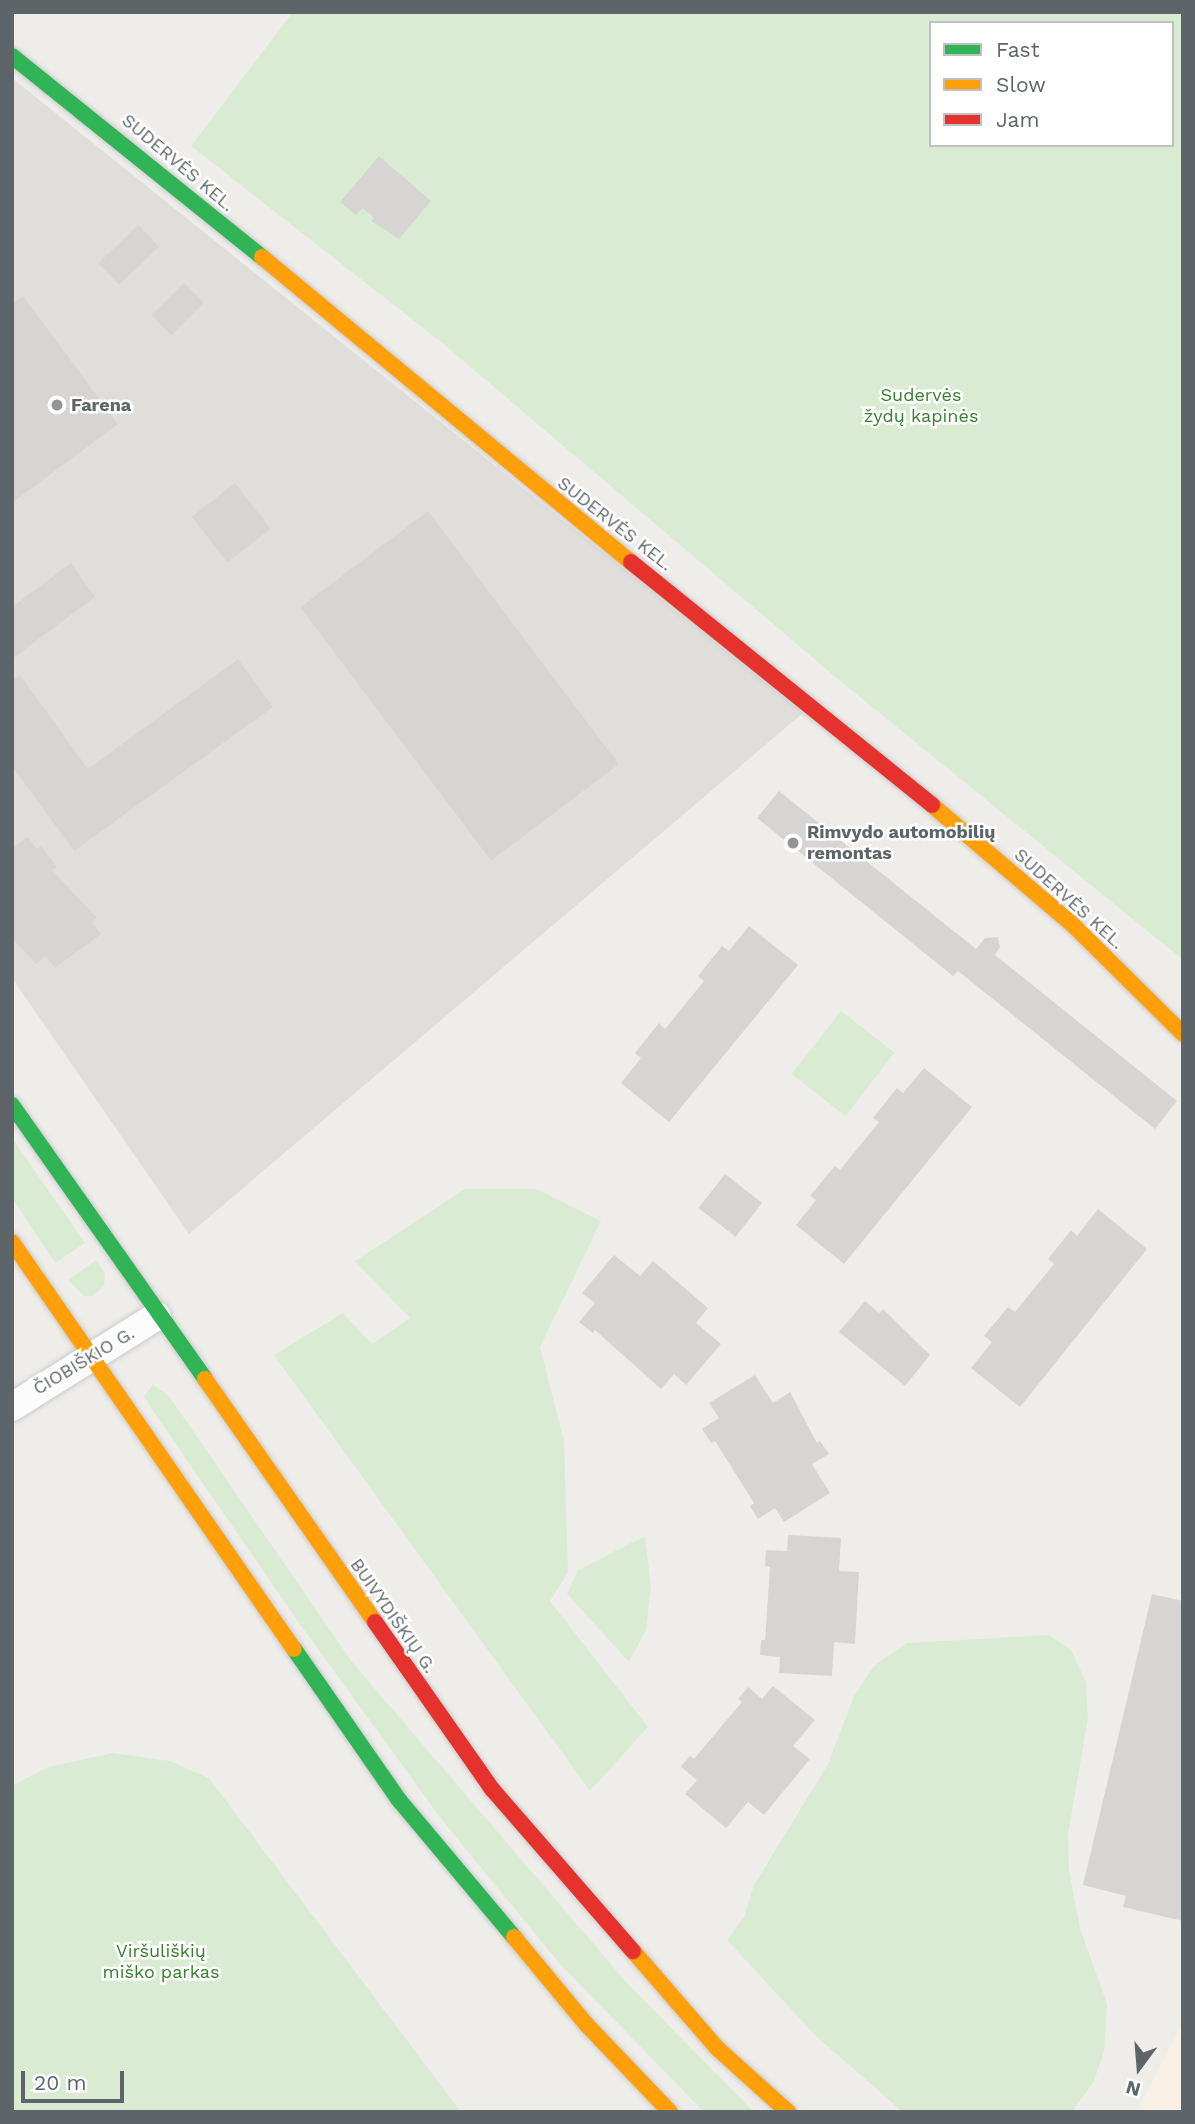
<!DOCTYPE html>
<meta charset="utf-8">
<style>
body{margin:0}
#map{position:relative;width:1195px;height:2124px;overflow:hidden;background:#efedea;font-family:"Work Sans",sans-serif}
div>[style]{position:absolute}
.commercial>*{inset:0;background:#f8f0e4}
.industrial>*{inset:0;background:#e0dedb}
.green>*{inset:0;background:#daebd4;transform-origin:0 0}
.building>*{inset:0;background:#d7d5d4;transform-origin:0 0}
.roads{filter:drop-shadow(0 0 2px #cacbcb) drop-shadow(0 0 2px #cacbcb)}
.street>*{height:28px;margin:-14px;padding:0 14px;transform-origin:14px;border-radius:14px;background:#fdfcfc}
.fast>*{height:16px;margin:-8px;padding:0 8px;transform-origin:8px;border-radius:8px;background:#30b455}
.slow>*{height:16px;margin:-8px;padding:0 8px;transform-origin:8px;border-radius:8px;background:#ff9f0a}
.jam>*{height:16px;margin:-8px;padding:0 8px;transform-origin:8px;border-radius:8px;background:#e5322d}
.dots>*{width:19px;height:19px;translate:-50% -50%;box-sizing:border-box;border:4px solid #fff;border-radius:50%}
span{translate:-50% -50%;white-space:nowrap;text-align:center;line-height:1.15;-webkit-text-stroke:5px #fff;paint-order:stroke}
.street-label{font-size:18px;color:#5e6568}
.park-label{font-size:18px;color:#37802d}
.poi-label{font-size:18px;color:#5e6568;font-weight:700}
.left{translate:0 -50%;text-align:left}
.frame{position:absolute;inset:0;border:14px solid #5e6568;pointer-events:none}
.legend{position:absolute;left:929px;top:21px;width:245px;height:126px;box-sizing:border-box;background:#fff;border:2px solid #bfc1c3;margin:0;padding:9px 12px;list-style:none;font-size:21px;color:#5e6568}
.legend li{display:flex;align-items:center;gap:14px;height:35px}
.legend b{width:35px;border:2px solid #bfc1c3}
.north{position:absolute;left:1104px;top:2033px;width:70px;height:70px;-webkit-text-stroke:5px #fff;paint-order:stroke;rotate:196deg;font-size:19px;font-weight:700;line-height:28px;text-align:center;color:#5e6568}
.north::after{content:'';display:block;margin:auto;width:24px;height:32px;background:#5e6568;clip-path:polygon(50% 0,100% 100%,50% 72%,0 100%)}
.scale{position:absolute;left:21px;top:2071px;width:103px;height:32px;box-sizing:border-box;border:4px solid #5e6568;border-top:0;padding-left:9px;font-size:21px;line-height:24px;white-space:nowrap;color:#5e6568;-webkit-text-stroke:5px #fff;paint-order:stroke}
</style>
<div id="map">
<div class="commercial">
<i style="clip-path:polygon(1183px 2022px,1183px 2112px,1137px 2112px)"></i>
</div>
<div class="industrial">
<i style="clip-path:polygon(12px 78px,803px 713px,189px 1234px,12px 978px)"></i>
</div>
<div class="green">
<i style="clip-path:polygon(evenodd,293px 12px,1183px 12px,1183px 960px,839px 680px,441px 342px,191px 146px,293px 12px,931px 23px,1172px 23px,1172px 145px,931px 145px,931px 23px)"></i>
<i style="left:841px;top:1011px;width:68px;height:80px;rotate:38deg"></i>
<i style="clip-path:polygon(12px 1138px,85px 1243px,55px 1263px,12px 1198px)"></i>
<i style="clip-path:polygon(465px 1189px,536px 1189px,601px 1221px,540px 1347px,564px 1441px,568px 1573px,550px 1601px,648px 1727px,590px 1791px,274px 1355px,343px 1313px,372px 1344px,410px 1318px,355px 1261px)"></i>
<i style="clip-path:polygon(96px 1260px,105px 1273px,104px 1286px,93px 1296px,84px 1296px,68px 1280px)"></i>
<i style="clip-path:polygon(153px 1385px,169px 1396px,352px 1662px,627px 1983px,754px 2112px,704px 2112px,560px 1964px,442px 1820px,297px 1620px,151px 1408px,144px 1396px)"></i>
<i style="clip-path:polygon(645px 1536px,651px 1586px,646px 1630px,629px 1662px,567px 1594px,578px 1570px)"></i>
<i style="clip-path:polygon(1049px 1635px,1071px 1650px,1086px 1682px,1088px 1718px,1068px 1835px,1069px 1871px,1080px 1928px,1107px 2004px,1104px 2052px,1093px 2083px,1072px 2112px,903px 2112px,817px 2037px,727px 1940px,744px 1917px,754px 1885px,828px 1764px,854px 1696px,874px 1666px,907px 1643px)"></i>
<i style="clip-path:polygon(113px 1753px,170px 1761px,209px 1778px,461px 2112px,12px 2112px,12px 1786px,48px 1767px)"></i>
</div>
<div class="building">
<i style="clip-path:polygon(379px 156px,431px 201px,399px 239px,371px 221px,374px 218px,363px 208px,356px 215px,340px 202px)"></i>
<i style="left:138px;top:225px;width:30px;height:55px;rotate:46deg"></i>
<i style="left:184px;top:283px;width:28px;height:46px;rotate:45deg"></i>
<i style="clip-path:polygon(23px 296px,118px 424px,12px 503px,12px 304px)"></i>
<i style="left:235px;top:483px;width:58px;height:55px;rotate:52deg"></i>
<i style="left:428px;top:511px;width:317px;height:160px;rotate:53deg"></i>
<i style="clip-path:polygon(71px 563px,95px 597px,12px 659px,12px 607px)"></i>
<i style="clip-path:polygon(238px 659px,273px 707px,74px 851px,12px 766px,12px 681px,20px 675px,88px 769px)"></i>
<i style="clip-path:polygon(779px 791px,976px 949px,985px 938px,998px 937px,1000px 947px,995px 955px,1177px 1101px,1155px 1129px,958px 971px,953px 976px,757px 818px)"></i>
<i style="clip-path:polygon(28px 837px,37px 849px,41px 846px,57px 867px,52px 870px,97px 918px,92px 922px,101px 934px,55px 968px,46px 956px,36px 964px,12px 938px,12px 849px)"></i>
<i style="clip-path:polygon(749px 926px,798px 965px,669px 1122px,621px 1083px,641px 1058px,635px 1053px,659px 1023px,665px 1029px,704px 981px,698px 976px,722px 946px,729px 951px)"></i>
<i style="clip-path:polygon(924px 1068px,972px 1107px,844px 1264px,796px 1225px,816px 1200px,810px 1196px,835px 1166px,840px 1170px,879px 1122px,873px 1118px,897px 1088px,903px 1093px)"></i>
<i style="left:725px;top:1174px;width:47px;height:43px;rotate:38deg"></i>
<i style="clip-path:polygon(1098px 1209px,1147px 1249px,1020px 1407px,971px 1368px,992px 1342px,984px 1336px,1008px 1307px,1015px 1312px,1054px 1264px,1048px 1259px,1071px 1230px,1077px 1236px)"></i>
<i style="clip-path:polygon(614px 1255px,640px 1276px,653px 1261px,708px 1308px,696px 1323px,721px 1344px,686px 1385px,674px 1374px,661px 1389px,595px 1330px,593px 1333px,579px 1322px,595px 1303px,582px 1293px)"></i>
<i style="clip-path:polygon(865px 1301px,879px 1313px,883px 1309px,930px 1355px,905px 1386px,839px 1332px)"></i>
<i style="clip-path:polygon(755px 1375px,773px 1403px,790px 1392px,817px 1443px,820px 1441px,829px 1454px,812px 1464px,830px 1493px,784px 1522px,775px 1508px,758px 1519px,750px 1506px,754px 1503px,715px 1441px,711px 1443px,702px 1429px,719px 1418px,709px 1403px)"></i>
<i style="clip-path:polygon(788px 1535px,841px 1538px,839px 1571px,859px 1572px,855px 1644px,834px 1642px,832px 1676px,779px 1673px,780px 1657px,760px 1655px,761px 1640px,765px 1640px,770px 1567px,765px 1566px,766px 1550px,787px 1551px)"></i>
<i style="clip-path:polygon(1152px 1594px,1183px 1601px,1183px 1921px,1123px 1907px,1126px 1896px,1083px 1885px)"></i>
<i style="clip-path:polygon(773px 1686px,815px 1720px,793px 1746px,810px 1759px,764px 1815px,748px 1802px,726px 1828px,685px 1794px,697px 1780px,681px 1767px,690px 1756px,694px 1759px,742px 1702px,738px 1699px,748px 1687px,762px 1699px)"></i>
</div>
<div class="roads">
<div class="street">
<i style="left:12px;top:1407px;width:171px;rotate:-32.1deg"></i>
</div>
<div class="fast">
<i style="left:12px;top:56px;width:321px;rotate:38.8deg"></i>
<i style="left:12px;top:1105px;width:335px;rotate:54.8deg"></i>
<i style="left:294px;top:1649px;width:184px;rotate:55.2deg"></i>
<i style="left:399px;top:1800px;width:179px;rotate:50deg"></i>
</div>
<div class="slow">
<i style="left:262px;top:257px;width:479px;rotate:39.6deg"></i>
<i style="left:932px;top:805px;width:184px;rotate:40.4deg"></i>
<i style="left:1072px;top:924px;width:156px;rotate:44.7deg"></i>
<i style="left:12px;top:1242px;width:495px;rotate:55.3deg"></i>
<i style="left:205px;top:1379px;width:297px;rotate:55deg"></i>
<i style="left:514px;top:1937px;width:113px;rotate:50.4deg"></i>
<i style="left:586px;top:2024px;width:122px;rotate:46.3deg"></i>
<i style="left:633px;top:1951px;width:128px;rotate:49.1deg"></i>
<i style="left:717px;top:2048px;width:96px;rotate:42deg"></i>
</div>
<div class="jam">
<i style="left:631px;top:562px;width:387px;rotate:38.9deg"></i>
<i style="left:375px;top:1622px;width:204px;rotate:55deg"></i>
<i style="left:492px;top:1789px;width:215px;rotate:49deg"></i>
</div>
</div>
<div class="dots">
<i style="left:57px;top:405px;background:#919596"></i>
<i style="left:793px;top:843px;background:#919596"></i>
</div>
<div class="street-label">
<span style="left:178px;top:163px;rotate:40deg">SUDERVĖS KEL.</span>
<span style="left:615px;top:524px;rotate:38deg">SUDERVĖS KEL.</span>
<span style="left:1069px;top:899px;rotate:42deg">SUDERVĖS KEL.</span>
<span style="left:84px;top:1361px;rotate:-31deg">ČIOBIŠKIO G.</span>
<span style="left:393px;top:1616px;rotate:55deg">BUIVYDIŠKIŲ G.</span>
</div>
<div class="park-label">
<span style="left:921px;top:406px">Sudervės<br>žydų kapinės</span>
<span style="left:161px;top:1962px">Viršuliškių<br>miško parkas</span>
</div>
<div class="poi-label">
<span class="left" style="left:71px;top:405px">Farena</span>
<span class="left" style="left:807px;top:843px">Rimvydo automobilių<br>remontas</span>
</div>
<div class="frame"></div>
<ul class="legend">
<li><b style="height:9px;background:#30b455"></b>Fast</li>
<li><b style="height:9px;background:#ff9f0a"></b>Slow</li>
<li><b style="height:9px;background:#e5322d"></b>Jam</li>
</ul>
<div class="north">N</div>
<div class="scale">20 m</div>
</div>
